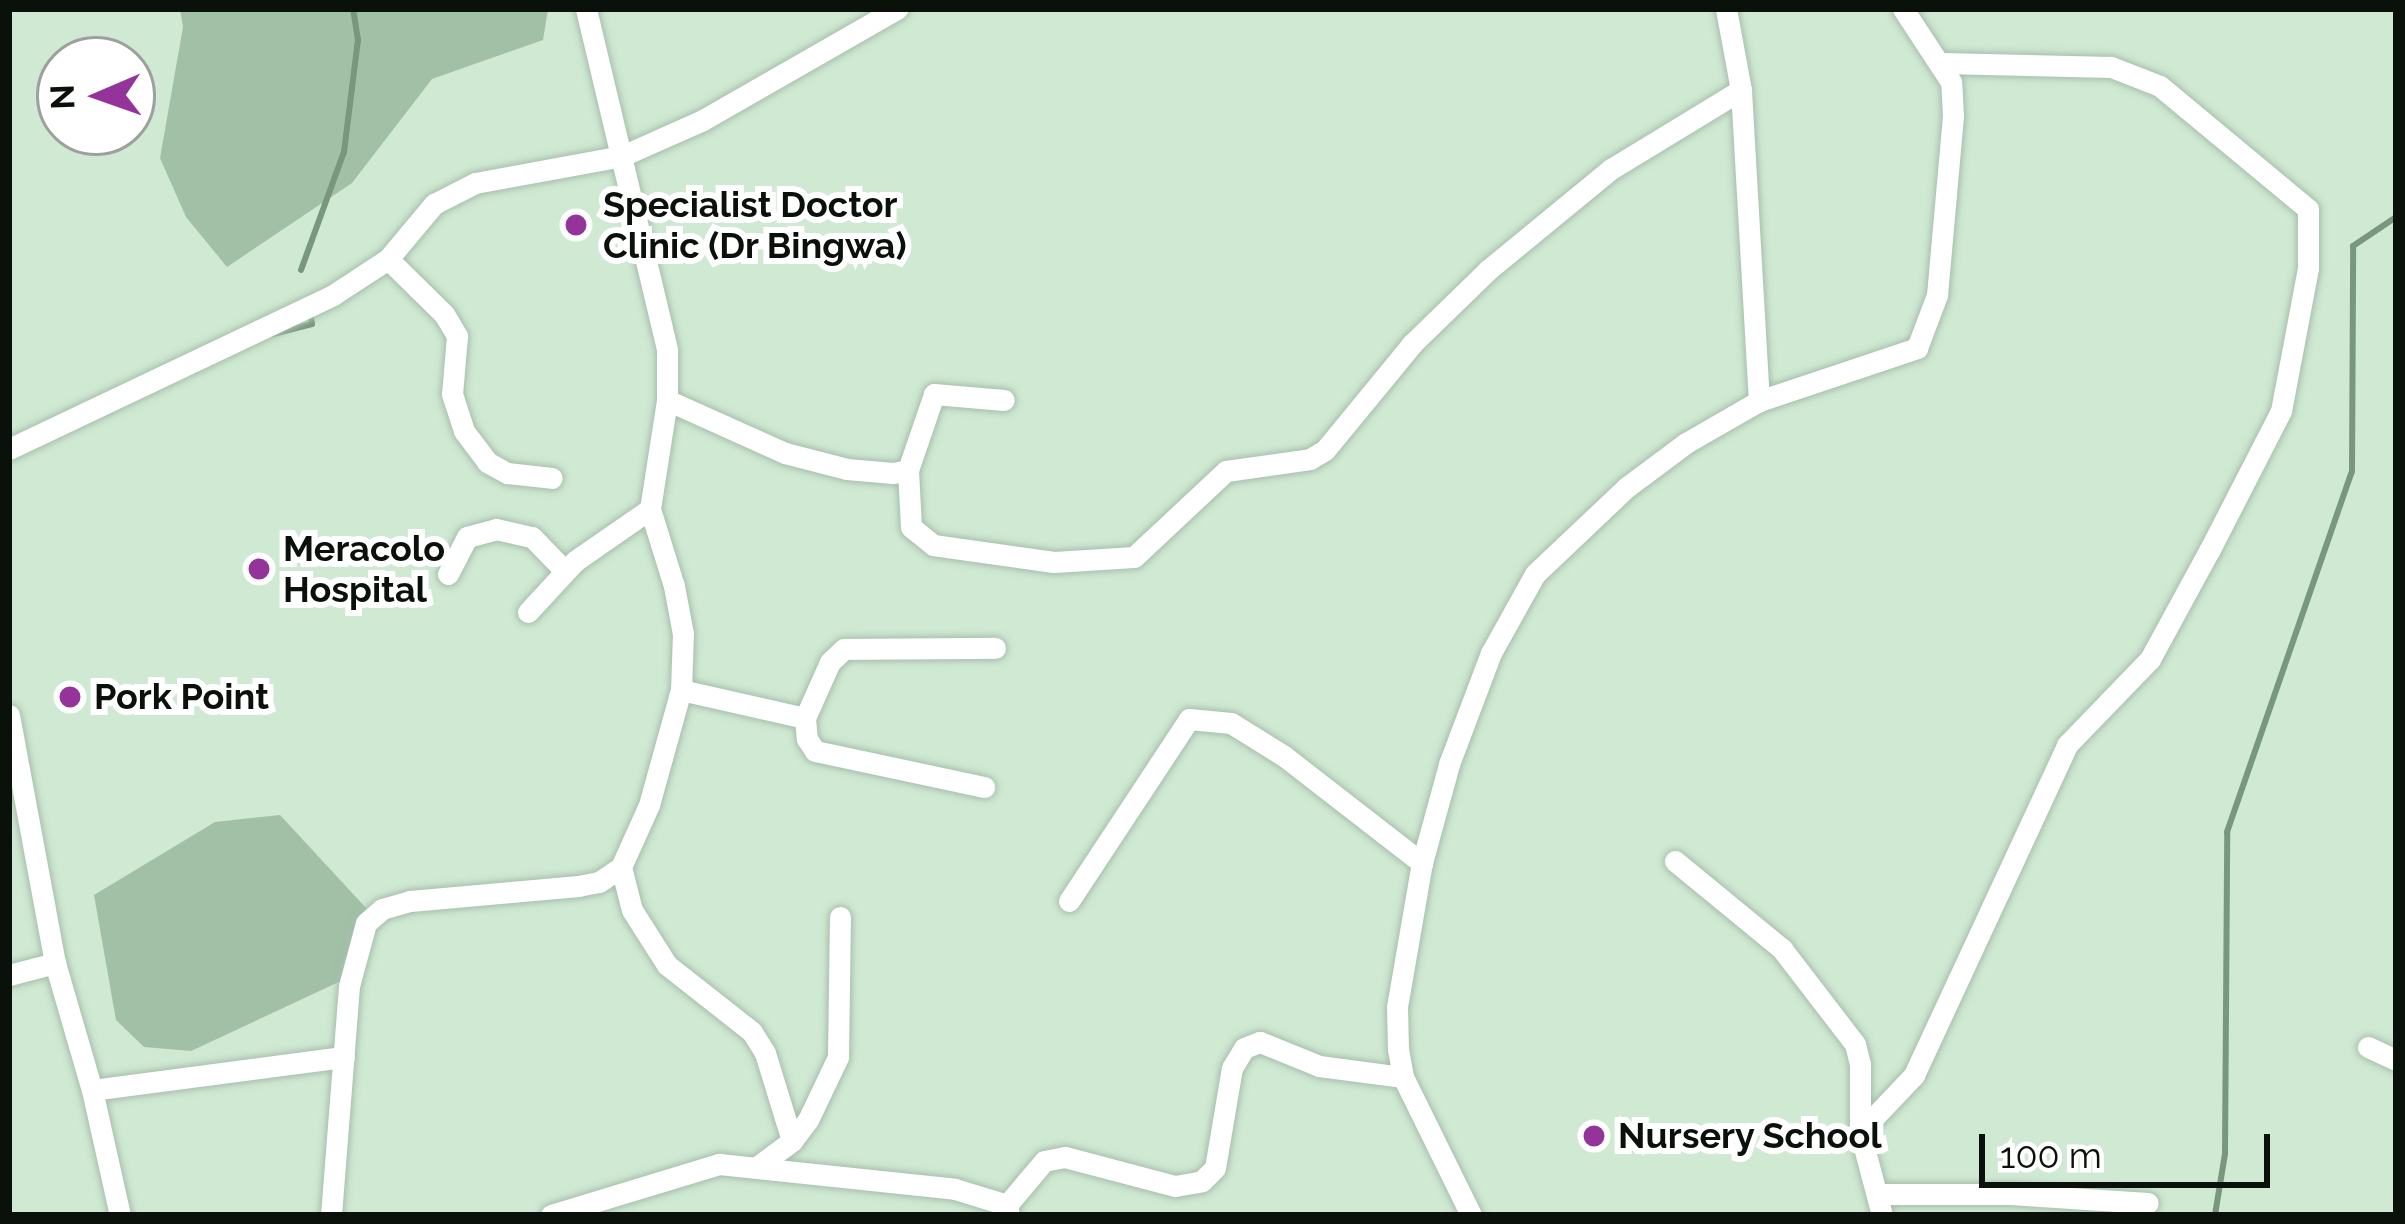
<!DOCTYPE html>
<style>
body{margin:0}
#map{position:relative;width:2405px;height:1224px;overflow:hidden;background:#cfe9d3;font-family:Raleway,sans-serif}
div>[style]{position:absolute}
.green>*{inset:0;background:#a1c0a6}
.stream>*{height:6px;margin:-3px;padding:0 3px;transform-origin:3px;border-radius:3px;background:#78977d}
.roads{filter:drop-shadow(0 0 3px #a7bfab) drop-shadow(0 0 3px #a7bfab)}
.minor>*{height:21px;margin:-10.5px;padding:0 10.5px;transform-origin:10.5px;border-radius:10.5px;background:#fff}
.dots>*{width:33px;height:33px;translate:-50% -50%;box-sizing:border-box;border:6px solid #fff;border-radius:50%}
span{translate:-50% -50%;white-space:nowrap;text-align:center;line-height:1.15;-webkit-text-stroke:12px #fff;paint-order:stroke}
.poi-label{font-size:36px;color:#09110a;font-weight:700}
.left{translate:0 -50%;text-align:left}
.frame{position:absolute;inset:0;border:12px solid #09110a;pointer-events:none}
.north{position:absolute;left:36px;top:36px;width:120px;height:120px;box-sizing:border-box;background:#fff;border:3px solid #9da09d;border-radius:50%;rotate:268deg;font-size:33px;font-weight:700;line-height:48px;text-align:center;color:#09110a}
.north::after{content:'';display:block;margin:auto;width:42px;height:54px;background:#94349b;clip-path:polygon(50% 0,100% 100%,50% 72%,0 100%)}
.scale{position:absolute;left:1979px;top:1134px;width:291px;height:54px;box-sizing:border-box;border:6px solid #09110a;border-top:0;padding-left:15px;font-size:36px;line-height:42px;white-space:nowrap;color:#09110a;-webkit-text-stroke:9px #fff;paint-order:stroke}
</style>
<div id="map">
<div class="green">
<i style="clip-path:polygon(180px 9px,548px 9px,543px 40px,432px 79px,352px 183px,227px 267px,186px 217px,160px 158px,183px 27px)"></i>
<i style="clip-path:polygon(280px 815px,367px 909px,343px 980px,191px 1051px,144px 1047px,116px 1020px,94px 895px,215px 822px)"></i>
</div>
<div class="stream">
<i style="left:301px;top:270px;width:126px;rotate:-70deg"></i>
<i style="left:344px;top:152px;width:113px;rotate:-82.9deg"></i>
<i style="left:358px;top:40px;width:31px;rotate:-99deg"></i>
<i style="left:273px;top:334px;width:40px;rotate:-14.4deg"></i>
<i style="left:312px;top:324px;width:12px;rotate:-99deg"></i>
<i style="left:2215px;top:1215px;width:62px;rotate:-80.7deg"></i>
<i style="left:2225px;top:1154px;width:322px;rotate:-89.6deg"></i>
<i style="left:2227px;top:832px;width:382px;rotate:-70.9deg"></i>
<i style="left:2352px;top:471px;width:225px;rotate:-89.7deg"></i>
<i style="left:2353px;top:246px;width:52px;rotate:-34deg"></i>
</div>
<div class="roads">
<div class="minor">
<i style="left:1726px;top:9px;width:82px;rotate:79.5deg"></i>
<i style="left:1741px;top:90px;width:312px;rotate:86.7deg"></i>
<i style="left:388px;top:259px;width:78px;rotate:44.5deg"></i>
<i style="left:444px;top:314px;width:26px;rotate:59deg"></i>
<i style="left:457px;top:336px;width:58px;rotate:94.9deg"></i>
<i style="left:452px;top:394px;width:39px;rotate:72deg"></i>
<i style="left:464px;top:431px;width:39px;rotate:53deg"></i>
<i style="left:487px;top:462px;width:23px;rotate:29deg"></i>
<i style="left:507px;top:473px;width:45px;rotate:6.3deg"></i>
<i style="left:667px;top:400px;width:129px;rotate:24.2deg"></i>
<i style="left:785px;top:453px;width:64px;rotate:14.5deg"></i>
<i style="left:847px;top:469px;width:46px;rotate:5deg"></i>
<i style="left:893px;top:473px;width:15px;rotate:-11deg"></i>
<i style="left:908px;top:470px;width:80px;rotate:-71.1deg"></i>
<i style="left:934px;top:394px;width:70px;rotate:4.9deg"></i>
<i style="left:9px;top:449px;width:359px;rotate:-25.4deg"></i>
<i style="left:333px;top:295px;width:66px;rotate:-33.2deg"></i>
<i style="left:388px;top:259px;width:72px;rotate:-50.1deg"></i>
<i style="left:434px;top:204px;width:46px;rotate:-27.1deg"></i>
<i style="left:475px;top:183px;width:149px;rotate:-10.4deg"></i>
<i style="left:622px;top:156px;width:89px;rotate:-24deg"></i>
<i style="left:703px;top:120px;width:224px;rotate:-29.8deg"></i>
<i style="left:908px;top:470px;width:57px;rotate:87deg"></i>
<i style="left:911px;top:527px;width:28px;rotate:39deg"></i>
<i style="left:933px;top:545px;width:122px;rotate:8deg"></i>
<i style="left:1054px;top:562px;width:80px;rotate:-3.6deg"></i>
<i style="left:1134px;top:557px;width:126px;rotate:-43.1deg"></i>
<i style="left:1226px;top:471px;width:85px;rotate:-8.1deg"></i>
<i style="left:1310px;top:459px;width:17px;rotate:-31deg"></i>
<i style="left:1325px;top:450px;width:137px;rotate:-50.6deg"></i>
<i style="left:1412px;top:344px;width:106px;rotate:-44.2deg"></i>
<i style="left:1488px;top:270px;width:159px;rotate:-39.4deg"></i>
<i style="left:1611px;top:169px;width:152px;rotate:-31.3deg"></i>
<i style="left:448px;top:574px;width:42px;rotate:-62.8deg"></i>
<i style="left:467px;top:537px;width:30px;rotate:-15deg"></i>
<i style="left:496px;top:529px;width:37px;rotate:13deg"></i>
<i style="left:532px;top:537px;width:47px;rotate:45.9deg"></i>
<i style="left:528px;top:612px;width:69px;rotate:-47.3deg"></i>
<i style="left:575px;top:561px;width:91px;rotate:-34.7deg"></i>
<i style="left:681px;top:690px;width:127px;rotate:12.7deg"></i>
<i style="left:805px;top:718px;width:61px;rotate:-65.9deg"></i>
<i style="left:830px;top:662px;width:19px;rotate:-43deg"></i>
<i style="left:844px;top:649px;width:151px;rotate:-0.4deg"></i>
<i style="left:9px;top:715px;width:252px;rotate:79.5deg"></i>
<i style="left:55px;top:963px;width:132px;rotate:73.8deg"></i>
<i style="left:92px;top:1090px;width:128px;rotate:77.4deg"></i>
<i style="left:805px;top:718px;width:21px;rotate:85deg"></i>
<i style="left:807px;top:739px;width:14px;rotate:56deg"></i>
<i style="left:815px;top:751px;width:173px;rotate:12deg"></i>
<i style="left:1675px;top:861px;width:139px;rotate:39.4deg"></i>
<i style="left:1782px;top:949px;width:120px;rotate:52.5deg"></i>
<i style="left:1855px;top:1044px;width:21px;rotate:76deg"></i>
<i style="left:1860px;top:1064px;width:68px;rotate:90deg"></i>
<i style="left:1860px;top:1132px;width:86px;rotate:75.2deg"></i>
<i style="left:621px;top:867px;width:44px;rotate:75.7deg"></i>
<i style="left:632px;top:910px;width:65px;rotate:57.5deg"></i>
<i style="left:667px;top:965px;width:108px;rotate:38.2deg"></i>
<i style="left:752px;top:1032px;width:25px;rotate:58deg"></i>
<i style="left:765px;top:1053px;width:92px;rotate:72.9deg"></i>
<i style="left:1069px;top:901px;width:218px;rotate:-56.6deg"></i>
<i style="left:1189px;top:719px;width:42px;rotate:5.4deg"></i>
<i style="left:1231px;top:723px;width:62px;rotate:31.9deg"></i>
<i style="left:1284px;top:756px;width:175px;rotate:37.8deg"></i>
<i style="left:9px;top:975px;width:48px;rotate:-14.6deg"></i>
<i style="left:2368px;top:1047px;width:31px;rotate:25deg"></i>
<i style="left:92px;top:1090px;width:254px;rotate:-7.5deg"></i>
<i style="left:1860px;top:1132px;width:79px;rotate:-46.5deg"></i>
<i style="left:1914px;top:1075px;width:364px;rotate:-65.1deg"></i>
<i style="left:2067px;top:745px;width:120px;rotate:-46deg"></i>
<i style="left:2150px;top:659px;width:123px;rotate:-61.4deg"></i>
<i style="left:2209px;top:551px;width:157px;rotate:-62.8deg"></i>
<i style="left:2281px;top:411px;width:146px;rotate:-79.3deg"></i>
<i style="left:2308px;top:268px;width:59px;rotate:-90deg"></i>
<i style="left:2308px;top:209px;width:192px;rotate:-140.3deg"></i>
<i style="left:2160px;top:86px;width:53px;rotate:-158.8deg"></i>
<i style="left:2111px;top:67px;width:168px;rotate:-178.6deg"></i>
<i style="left:757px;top:1167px;width:44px;rotate:-36.6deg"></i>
<i style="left:792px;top:1141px;width:26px;rotate:-53deg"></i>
<i style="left:808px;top:1120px;width:70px;rotate:-64.5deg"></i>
<i style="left:838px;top:1057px;width:140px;rotate:-89.2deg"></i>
<i style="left:1878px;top:1194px;width:132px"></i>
<i style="left:2010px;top:1194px;width:138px;rotate:3.7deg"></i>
<i style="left:1007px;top:1205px;width:57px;rotate:-49.9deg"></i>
<i style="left:1044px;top:1161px;width:21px;rotate:-11deg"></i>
<i style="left:1065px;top:1157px;width:114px;rotate:14.8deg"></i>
<i style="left:1175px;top:1186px;width:27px;rotate:-10deg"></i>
<i style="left:1202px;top:1181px;width:18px;rotate:-45deg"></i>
<i style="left:1215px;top:1168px;width:101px;rotate:-80.4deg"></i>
<i style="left:1232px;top:1068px;width:23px;rotate:-59deg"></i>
<i style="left:1244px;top:1048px;width:17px;rotate:-21deg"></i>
<i style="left:1260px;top:1042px;width:64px;rotate:22.1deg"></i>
<i style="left:1319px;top:1066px;width:85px;rotate:7.5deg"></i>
<i style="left:331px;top:1215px;width:230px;rotate:-85.5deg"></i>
<i style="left:349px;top:986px;width:65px;rotate:-74.9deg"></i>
<i style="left:366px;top:923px;width:21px;rotate:-41deg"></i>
<i style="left:382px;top:909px;width:29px;rotate:-16deg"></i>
<i style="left:410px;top:901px;width:169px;rotate:-5.1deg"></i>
<i style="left:578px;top:886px;width:21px;rotate:-11deg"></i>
<i style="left:599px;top:882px;width:27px;rotate:-34deg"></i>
<i style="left:621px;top:867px;width:68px;rotate:-65.7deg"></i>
<i style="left:649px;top:805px;width:119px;rotate:-74.5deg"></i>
<i style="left:681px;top:690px;width:56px;rotate:-88deg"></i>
<i style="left:683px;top:634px;width:49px;rotate:-100.6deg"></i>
<i style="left:674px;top:586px;width:81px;rotate:-107.3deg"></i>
<i style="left:650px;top:509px;width:110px;rotate:-81.1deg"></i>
<i style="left:667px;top:400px;width:51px;rotate:-90deg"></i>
<i style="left:667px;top:349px;width:350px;rotate:-103.4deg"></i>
<i style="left:551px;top:1215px;width:176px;rotate:-16.9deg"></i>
<i style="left:719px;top:1164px;width:237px;rotate:6deg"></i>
<i style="left:955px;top:1189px;width:54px;rotate:17.1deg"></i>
<i style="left:1007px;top:1205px;width:10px;rotate:79deg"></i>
<i style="left:1471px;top:1215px;width:154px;rotate:-116.2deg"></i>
<i style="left:1403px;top:1077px;width:27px;rotate:-100deg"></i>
<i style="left:1398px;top:1050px;width:43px;rotate:-91.3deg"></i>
<i style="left:1397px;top:1007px;width:146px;rotate:-80.2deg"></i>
<i style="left:1422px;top:863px;width:103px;rotate:-74.7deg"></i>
<i style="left:1449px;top:764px;width:119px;rotate:-69.3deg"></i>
<i style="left:1491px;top:653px;width:90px;rotate:-60.9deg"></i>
<i style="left:1535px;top:574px;width:127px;rotate:-43.4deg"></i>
<i style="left:1627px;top:487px;width:74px;rotate:-36.7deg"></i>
<i style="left:1686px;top:443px;width:84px;rotate:-29.9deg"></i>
<i style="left:1759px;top:401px;width:167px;rotate:-18.5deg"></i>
<i style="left:1917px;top:348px;width:57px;rotate:-69.3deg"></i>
<i style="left:1937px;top:295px;width:180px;rotate:-84.9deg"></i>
<i style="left:1953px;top:116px;width:34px;rotate:-93deg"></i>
<i style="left:1951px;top:82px;width:87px;rotate:-123.3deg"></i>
</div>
</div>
<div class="dots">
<i style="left:576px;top:225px;background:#94349b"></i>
<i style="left:259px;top:569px;background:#94349b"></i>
<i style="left:70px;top:697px;background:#94349b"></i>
<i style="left:1594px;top:1136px;background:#94349b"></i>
</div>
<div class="poi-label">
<span class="left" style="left:603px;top:225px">Specialist Doctor<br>Clinic (Dr Bingwa)</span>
<span class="left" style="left:283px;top:569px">Meracolo<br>Hospital</span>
<span class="left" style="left:94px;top:697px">Pork Point</span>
<span class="left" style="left:1618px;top:1136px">Nursery School</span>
</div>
<div class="frame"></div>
<div class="north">N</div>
<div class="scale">100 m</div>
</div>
